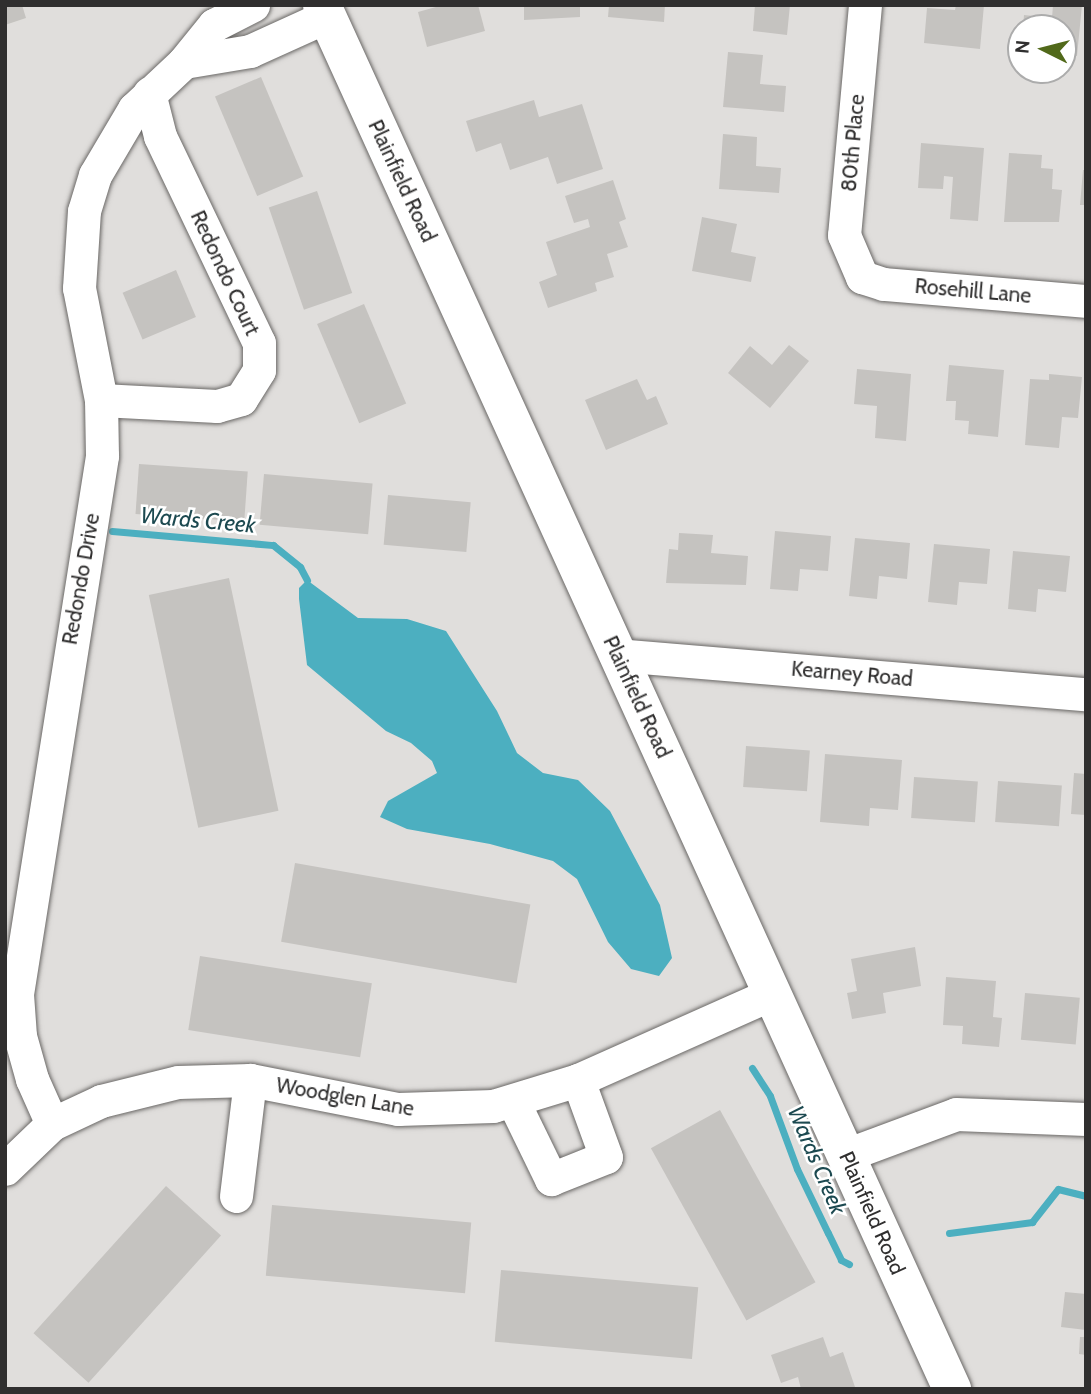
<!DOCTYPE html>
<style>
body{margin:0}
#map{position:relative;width:1091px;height:1394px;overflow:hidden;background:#e0dedc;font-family:Cabin,sans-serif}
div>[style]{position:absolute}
.water>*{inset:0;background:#4cafc0}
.stream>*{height:7px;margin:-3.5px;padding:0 3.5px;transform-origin:3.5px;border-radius:3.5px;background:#4cafc0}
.building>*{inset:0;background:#c5c3c0;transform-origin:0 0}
.roads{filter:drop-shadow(0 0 2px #6a6866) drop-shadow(0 0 2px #6a6866)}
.minor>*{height:33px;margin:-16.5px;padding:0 16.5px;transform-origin:16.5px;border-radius:16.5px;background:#fff}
.major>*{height:38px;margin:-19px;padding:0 19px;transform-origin:19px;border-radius:19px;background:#fff}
span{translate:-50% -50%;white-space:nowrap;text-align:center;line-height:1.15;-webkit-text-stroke:5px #fff;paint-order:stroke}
.street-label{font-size:21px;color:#302f2f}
.water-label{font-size:23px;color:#1c4950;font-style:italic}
.frame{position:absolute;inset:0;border:7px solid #302f2f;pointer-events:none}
.north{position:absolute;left:1007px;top:14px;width:70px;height:70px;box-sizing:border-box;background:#fff;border:2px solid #acacac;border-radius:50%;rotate:276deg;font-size:19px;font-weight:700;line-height:28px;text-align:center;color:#302f2f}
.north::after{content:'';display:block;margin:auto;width:24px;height:32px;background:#51691a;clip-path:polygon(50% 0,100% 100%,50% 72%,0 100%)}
</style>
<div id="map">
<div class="water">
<i style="clip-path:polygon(307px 580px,358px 618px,407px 619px,446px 631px,497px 711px,517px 753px,543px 773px,578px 780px,610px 811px,660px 905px,672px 958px,659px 976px,631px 969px,608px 942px,577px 879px,553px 861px,490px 844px,407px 829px,380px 817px,388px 801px,437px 773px,432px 761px,411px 743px,386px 731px,307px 665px,299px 599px,299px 588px)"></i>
</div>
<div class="stream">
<i style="left:112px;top:531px;width:162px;rotate:5deg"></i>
<i style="left:273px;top:545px;width:35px;rotate:39deg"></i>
<i style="left:300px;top:567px;width:15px;rotate:62deg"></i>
<i style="left:752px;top:1068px;width:33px;rotate:57deg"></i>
<i style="left:770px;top:1096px;width:78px;rotate:69.7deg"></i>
<i style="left:797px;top:1169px;width:71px;rotate:64.2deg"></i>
<i style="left:828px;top:1233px;width:30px;rotate:64deg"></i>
<i style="left:841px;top:1260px;width:9px;rotate:27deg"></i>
<i style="left:949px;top:1233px;width:84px;rotate:-7.5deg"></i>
<i style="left:1032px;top:1222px;width:42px;rotate:-51.8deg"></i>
<i style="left:1058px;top:1189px;width:29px;rotate:14deg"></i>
</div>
<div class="building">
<i style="clip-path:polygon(5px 5px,22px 5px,26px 18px,5px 25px)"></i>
<i style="clip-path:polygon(443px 5px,478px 5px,485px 31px,427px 47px,418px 12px)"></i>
<i style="clip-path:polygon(524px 5px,580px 5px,580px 17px,524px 20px)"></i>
<i style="clip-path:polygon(609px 5px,665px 5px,664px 22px,608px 17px)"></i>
<i style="clip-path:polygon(755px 5px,790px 5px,787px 35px,753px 31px)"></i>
<i style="clip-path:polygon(956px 5px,984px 5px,980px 49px,924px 43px,927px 8px,955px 10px)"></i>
<i style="clip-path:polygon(1053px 5px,1082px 5px,1077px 56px,1063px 54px,1063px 28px,1023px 28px,1024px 15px,1052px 18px)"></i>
<i style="clip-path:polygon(728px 52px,763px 55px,760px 84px,786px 86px,784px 112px,723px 107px)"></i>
<i style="left:261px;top:77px;width:108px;height:50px;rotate:67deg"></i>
<i style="clip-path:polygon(534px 100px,539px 117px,582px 104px,603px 169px,557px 184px,548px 157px,510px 170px,501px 143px,476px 152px,466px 121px)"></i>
<i style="clip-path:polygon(723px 134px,757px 137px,756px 166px,781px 168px,779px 193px,719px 189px)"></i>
<i style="clip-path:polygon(921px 143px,984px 148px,978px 221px,950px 219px,953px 177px,944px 176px,943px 189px,918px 188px)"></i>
<i style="clip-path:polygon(1009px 153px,1042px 155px,1041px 168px,1053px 169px,1052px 189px,1062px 190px,1059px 222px,1004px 222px)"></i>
<i style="clip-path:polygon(1083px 170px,1086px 170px,1086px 205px,1080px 205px)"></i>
<i style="clip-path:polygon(613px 180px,626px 219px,619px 222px,628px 247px,607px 254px,614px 277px,595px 283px,597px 291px,548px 308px,539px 282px,557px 275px,546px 242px,590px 227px,588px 219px,574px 223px,565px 196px)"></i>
<i style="left:317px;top:191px;width:108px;height:51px;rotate:71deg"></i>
<i style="clip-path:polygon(702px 217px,737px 224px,731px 252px,756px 257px,751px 282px,692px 271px)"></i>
<i style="left:176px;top:270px;width:51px;height:58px;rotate:67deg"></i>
<i style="left:364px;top:304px;width:108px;height:51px;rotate:67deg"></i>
<i style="clip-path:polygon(789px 345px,809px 361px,770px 408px,728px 373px,750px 346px,772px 365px)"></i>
<i style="clip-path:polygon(949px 365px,1004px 370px,998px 437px,968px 434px,969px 421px,955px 420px,956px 401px,946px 401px)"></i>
<i style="clip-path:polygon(857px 369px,911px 374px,906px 441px,875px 438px,877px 406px,854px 404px)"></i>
<i style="clip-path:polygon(1049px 374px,1082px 377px,1078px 418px,1062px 417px,1059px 448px,1025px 445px,1030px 379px,1049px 380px)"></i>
<i style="clip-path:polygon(637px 379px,647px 400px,656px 396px,668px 424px,606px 450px,585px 400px)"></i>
<i style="left:139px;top:464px;width:109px;height:50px;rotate:4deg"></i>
<i style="left:264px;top:474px;width:109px;height:51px;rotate:5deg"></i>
<i style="left:388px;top:495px;width:83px;height:50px;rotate:5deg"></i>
<i style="clip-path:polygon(775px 531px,831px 536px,828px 571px,800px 569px,798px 591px,770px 589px)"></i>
<i style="clip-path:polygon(679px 533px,713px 535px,711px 553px,748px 556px,746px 585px,666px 583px,669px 549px,678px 550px)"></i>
<i style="clip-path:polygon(855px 538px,910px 543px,907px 579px,879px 576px,877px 599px,849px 596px)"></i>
<i style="clip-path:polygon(934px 544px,990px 549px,987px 584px,959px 582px,957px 605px,928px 602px)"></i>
<i style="clip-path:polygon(1013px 551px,1070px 556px,1066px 592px,1038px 589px,1036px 612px,1008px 609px)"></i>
<i style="left:229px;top:578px;width:238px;height:82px;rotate:78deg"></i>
<i style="left:746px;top:746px;width:64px;height:41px;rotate:4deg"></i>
<i style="clip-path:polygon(825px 754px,902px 760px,898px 810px,870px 808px,869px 826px,820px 822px)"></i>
<i style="clip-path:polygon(1074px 773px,1086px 774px,1086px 815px,1071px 814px)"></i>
<i style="left:914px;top:777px;width:64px;height:41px;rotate:4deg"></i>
<i style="left:998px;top:781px;width:64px;height:41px;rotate:4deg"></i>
<i style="left:295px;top:863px;width:239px;height:80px;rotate:10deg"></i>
<i style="clip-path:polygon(915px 947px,921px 986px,883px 993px,886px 1013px,852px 1019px,847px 993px,857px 991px,851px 959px)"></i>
<i style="left:200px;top:956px;width:174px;height:75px;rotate:9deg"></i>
<i style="clip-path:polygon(946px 977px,996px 981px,993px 1017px,1002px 1018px,999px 1047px,962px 1044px,963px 1026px,943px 1025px)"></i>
<i style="left:1025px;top:993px;width:55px;height:47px;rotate:5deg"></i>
<i style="left:720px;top:1110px;width:197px;height:79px;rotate:61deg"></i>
<i style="left:166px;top:1186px;width:74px;height:198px;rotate:42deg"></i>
<i style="left:272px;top:1205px;width:200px;height:71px;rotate:5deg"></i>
<i style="left:501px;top:1270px;width:198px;height:72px;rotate:5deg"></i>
<i style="clip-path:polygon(1065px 1292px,1086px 1294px,1086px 1330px,1061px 1327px)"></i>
<i style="clip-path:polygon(823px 1337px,830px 1357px,843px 1352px,855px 1387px,801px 1389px,798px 1377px,781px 1383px,771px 1355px)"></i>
<i style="clip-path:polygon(1080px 1337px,1086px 1337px,1086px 1355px,1079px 1354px)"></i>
</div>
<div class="roads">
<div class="minor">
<i style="left:865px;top:5px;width:231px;rotate:95.2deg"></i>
<i style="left:844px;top:235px;width:46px;rotate:66.8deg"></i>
<i style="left:862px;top:277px;width:23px;rotate:18deg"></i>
<i style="left:884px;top:284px;width:203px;rotate:4.8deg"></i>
<i style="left:184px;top:62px;width:67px;rotate:-9.5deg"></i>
<i style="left:250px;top:51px;width:85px;rotate:-24.4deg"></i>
<i style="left:101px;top:400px;width:116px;rotate:3deg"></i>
<i style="left:217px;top:406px;width:25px;rotate:-16deg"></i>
<i style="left:241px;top:399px;width:34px;rotate:-58deg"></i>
<i style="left:259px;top:370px;width:27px;rotate:-90deg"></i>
<i style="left:259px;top:343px;width:229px;rotate:-115.6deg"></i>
<i style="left:160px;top:136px;width:44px;rotate:-104.3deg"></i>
<i style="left:617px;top:655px;width:471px;rotate:4.8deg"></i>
<i style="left:513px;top:1101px;width:87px;rotate:64deg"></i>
<i style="left:551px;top:1179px;width:59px;rotate:-21.8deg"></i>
<i style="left:606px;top:1157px;width:82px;rotate:-110deg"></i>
<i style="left:52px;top:1124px;width:49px;rotate:-114deg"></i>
<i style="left:32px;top:1079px;width:45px;rotate:-105.6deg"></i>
<i style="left:20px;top:1036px;width:42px;rotate:-94.1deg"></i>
<i style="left:17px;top:994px;width:545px;rotate:-81.02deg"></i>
<i style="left:102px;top:456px;width:56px;rotate:-91deg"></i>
<i style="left:101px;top:400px;width:114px;rotate:-101.1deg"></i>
<i style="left:79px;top:288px;width:77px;rotate:-86.3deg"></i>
<i style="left:84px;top:211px;width:38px;rotate:-73deg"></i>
<i style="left:95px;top:175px;width:77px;rotate:-59.4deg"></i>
<i style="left:134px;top:109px;width:69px;rotate:-43.2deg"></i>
<i style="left:184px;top:62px;width:48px;rotate:-51deg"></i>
<i style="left:214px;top:25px;width:44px;rotate:-27.1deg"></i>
<i style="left:846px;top:1155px;width:117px;rotate:-20.4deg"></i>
<i style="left:956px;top:1114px;width:130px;rotate:2.2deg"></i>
<i style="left:5px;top:1169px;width:65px;rotate:-43.8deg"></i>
<i style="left:52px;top:1124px;width:54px;rotate:-25.1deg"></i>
<i style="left:101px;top:1101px;width:79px;rotate:-13.9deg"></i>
<i style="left:178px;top:1082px;width:72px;rotate:-1.6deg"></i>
<i style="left:250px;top:1080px;width:151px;rotate:11.1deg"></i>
<i style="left:398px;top:1109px;width:95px;rotate:-1.8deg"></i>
<i style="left:493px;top:1106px;width:89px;rotate:-17deg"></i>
<i style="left:578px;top:1080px;width:214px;rotate:-24deg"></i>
<i style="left:236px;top:1196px;width:117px;rotate:-83.1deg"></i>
</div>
<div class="major">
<i style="left:322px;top:5px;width:1521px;rotate:65.52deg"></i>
</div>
</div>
<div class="street-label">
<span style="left:853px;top:143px;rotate:-85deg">80th Place</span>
<span style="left:402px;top:181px;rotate:65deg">Plainfield Road</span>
<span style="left:225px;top:273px;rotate:65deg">Redondo Court</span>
<span style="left:973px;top:291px;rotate:5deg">Rosehill Lane</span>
<span style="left:81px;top:579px;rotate:-80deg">Redondo Drive</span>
<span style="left:852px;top:674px;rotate:5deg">Kearney Road</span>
<span style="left:637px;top:697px;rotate:65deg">Plainfield Road</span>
<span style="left:345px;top:1097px;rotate:10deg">Woodglen Lane</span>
<span style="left:872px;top:1213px;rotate:66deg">Plainfield Road</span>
</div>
<div class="water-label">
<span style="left:198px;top:520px;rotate:5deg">Wards Creek</span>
<span style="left:817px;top:1160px;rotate:67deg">Wards Creek</span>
</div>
<div class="frame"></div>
<div class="north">N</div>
</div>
